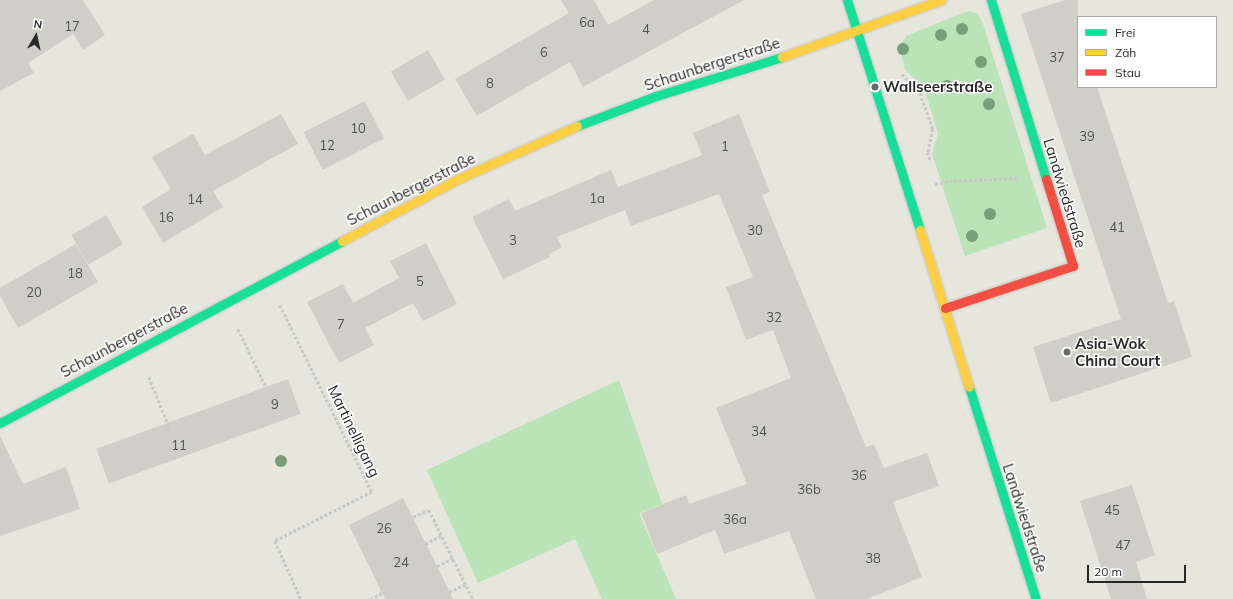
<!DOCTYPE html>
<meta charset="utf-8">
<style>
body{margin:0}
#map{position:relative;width:1233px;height:599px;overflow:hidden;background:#e6e6dd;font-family:Mulish,sans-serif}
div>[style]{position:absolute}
.green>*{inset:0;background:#bae3b8}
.building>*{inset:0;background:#cfcfc8;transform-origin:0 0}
.path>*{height:2.5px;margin-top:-1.25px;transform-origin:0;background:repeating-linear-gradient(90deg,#c8c8c7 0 3px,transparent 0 5px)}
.roads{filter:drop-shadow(0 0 1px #c4c4c3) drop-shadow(0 0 1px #c4c4c3)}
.fast>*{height:9px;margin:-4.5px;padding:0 4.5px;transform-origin:4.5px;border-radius:4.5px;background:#16e098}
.slow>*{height:9px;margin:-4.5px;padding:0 4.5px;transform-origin:4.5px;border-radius:4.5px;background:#ffcf43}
.jam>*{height:9px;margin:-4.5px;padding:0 4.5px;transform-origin:4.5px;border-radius:4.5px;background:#f24e42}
.trees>*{width:12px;height:12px;margin:-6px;border-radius:50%;background:#769e79}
.dots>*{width:11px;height:11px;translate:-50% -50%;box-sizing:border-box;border:2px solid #fff;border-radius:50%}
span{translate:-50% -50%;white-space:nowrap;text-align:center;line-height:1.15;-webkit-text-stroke:3px #fff;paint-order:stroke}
.number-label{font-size:13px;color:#525251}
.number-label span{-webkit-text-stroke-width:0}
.street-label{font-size:15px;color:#282828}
.poi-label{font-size:15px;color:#282828;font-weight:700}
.left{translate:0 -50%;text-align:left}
.legend{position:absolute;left:1077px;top:16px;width:140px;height:72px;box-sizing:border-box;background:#fff;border:1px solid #a9a9a9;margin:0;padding:5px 7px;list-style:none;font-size:12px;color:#282828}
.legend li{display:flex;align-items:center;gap:8px;height:20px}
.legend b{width:20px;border:1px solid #a9a9a9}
.north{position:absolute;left:16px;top:16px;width:40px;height:40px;-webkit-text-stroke:3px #fff;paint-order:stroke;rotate:9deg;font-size:11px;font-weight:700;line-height:16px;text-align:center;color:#282828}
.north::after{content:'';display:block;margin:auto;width:14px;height:18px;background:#282828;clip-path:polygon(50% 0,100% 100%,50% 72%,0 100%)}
.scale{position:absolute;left:1087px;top:565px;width:99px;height:18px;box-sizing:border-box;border:2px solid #282828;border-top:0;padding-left:5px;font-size:12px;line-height:14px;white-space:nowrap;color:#282828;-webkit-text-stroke:3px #fff;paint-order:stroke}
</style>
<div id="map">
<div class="green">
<i style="clip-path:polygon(968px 11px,977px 13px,983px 24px,1047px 228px,965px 256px,932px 154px,938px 133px,925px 91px,905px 69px,899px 47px,906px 36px)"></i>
<i style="clip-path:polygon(619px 380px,662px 504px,639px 513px,676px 599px,602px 599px,575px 539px,478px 583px,427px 470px)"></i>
</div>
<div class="building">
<i style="clip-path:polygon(0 0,83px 0,105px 35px,83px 50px,73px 34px,28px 63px,34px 73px,0 91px)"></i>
<i style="clip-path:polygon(561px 0,594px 0,608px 25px,654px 0,744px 0,583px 87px,570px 62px,477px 116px,455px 79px,569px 13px)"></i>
<i style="clip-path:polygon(1065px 0,1078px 0,1078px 87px,1097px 87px,1168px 303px,1174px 301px,1192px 357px,1051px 403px,1033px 347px,1121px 319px,1021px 14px)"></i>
<i style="left:428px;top:50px;width:34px;height:43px;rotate:60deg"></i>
<i style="left:365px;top:101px;width:42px;height:69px;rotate:63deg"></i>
<i style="clip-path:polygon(281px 114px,298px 144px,213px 191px,223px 207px,163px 243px,142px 207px,171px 189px,152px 157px,193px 134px,205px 155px)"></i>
<i style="clip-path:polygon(739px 114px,770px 192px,762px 195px,866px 447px,874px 444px,884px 468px,927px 453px,939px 486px,893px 502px,922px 577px,867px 599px,816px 599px,789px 531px,724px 554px,715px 530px,657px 554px,641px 513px,686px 495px,689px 504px,747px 484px,716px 408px,791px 378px,773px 330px,746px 340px,726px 287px,753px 277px,719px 194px,631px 226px,625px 210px,557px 237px,562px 247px,549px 254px,550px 257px,503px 279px,472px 217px,509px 199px,515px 211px,611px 170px,618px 187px,702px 155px,693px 133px)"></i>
<i style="left:106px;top:215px;width:34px;height:40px;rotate:60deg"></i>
<i style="clip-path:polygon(426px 243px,457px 304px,423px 321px,413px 303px,365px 328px,374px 345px,339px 363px,307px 302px,343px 284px,353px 303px,399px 278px,390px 261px)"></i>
<i style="clip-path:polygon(76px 244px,98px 282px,18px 328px,0 296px,0 288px)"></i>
<i style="left:288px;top:379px;width:37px;height:204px;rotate:70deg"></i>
<i style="clip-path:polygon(0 436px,23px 484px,66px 467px,80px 509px,0 536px)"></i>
<i style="clip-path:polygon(1132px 485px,1155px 555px,1136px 562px,1147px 599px,1111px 599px,1080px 501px)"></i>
<i style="clip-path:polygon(403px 498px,437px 566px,453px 599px,385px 599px,349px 525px)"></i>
</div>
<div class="path">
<i style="left:902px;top:74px;width:26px;rotate:47deg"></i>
<i style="left:920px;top:93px;width:38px;rotate:70deg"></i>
<i style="left:933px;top:129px;width:24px;rotate:102deg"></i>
<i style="left:928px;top:152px;width:8px;rotate:76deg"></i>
<i style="left:935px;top:184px;width:14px;rotate:-12deg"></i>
<i style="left:949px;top:181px;width:68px;rotate:-2.5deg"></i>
<i style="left:280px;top:305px;width:208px;rotate:63.8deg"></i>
<i style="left:372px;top:492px;width:109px;rotate:153.2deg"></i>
<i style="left:275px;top:541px;width:64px;rotate:65.9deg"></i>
<i style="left:238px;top:329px;width:64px;rotate:64.2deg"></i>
<i style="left:149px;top:377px;width:56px;rotate:68deg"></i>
<i style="left:413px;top:517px;width:17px;rotate:-24deg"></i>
<i style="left:429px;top:510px;width:99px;rotate:63.7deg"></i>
<i style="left:425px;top:544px;width:19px;rotate:-28deg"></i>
<i style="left:437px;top:566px;width:18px;rotate:-27deg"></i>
<i style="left:449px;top:592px;width:19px;rotate:-25deg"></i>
<i style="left:370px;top:599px;width:13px;rotate:-27deg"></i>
</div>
<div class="roads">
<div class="fast">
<i style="left:847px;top:0;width:241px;rotate:72.4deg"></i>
<i style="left:991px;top:0;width:187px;rotate:72.9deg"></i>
<i style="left:577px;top:126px;width:85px;rotate:-20.8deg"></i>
<i style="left:656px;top:96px;width:132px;rotate:-17.2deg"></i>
<i style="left:969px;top:387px;width:222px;rotate:72.5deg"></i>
<i style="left:0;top:423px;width:387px;rotate:-28deg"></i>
</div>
<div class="slow">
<i style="left:782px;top:57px;width:169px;rotate:-19.7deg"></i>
<i style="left:920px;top:230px;width:164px;rotate:72.7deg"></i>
<i style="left:342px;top:241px;width:134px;rotate:-28.1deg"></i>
<i style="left:460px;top:178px;width:128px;rotate:-24deg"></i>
</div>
<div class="jam">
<i style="left:945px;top:308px;width:135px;rotate:-18.2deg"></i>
<i style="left:1073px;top:266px;width:91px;rotate:-107.2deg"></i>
</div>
</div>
<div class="trees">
<i style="left:962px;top:29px"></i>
<i style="left:941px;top:35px"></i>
<i style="left:903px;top:49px"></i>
<i style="left:981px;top:62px"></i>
<i style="left:947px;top:86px"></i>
<i style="left:989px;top:104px"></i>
<i style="left:990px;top:214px"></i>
<i style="left:972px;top:236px"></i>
<i style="left:281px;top:461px"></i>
</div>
<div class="dots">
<i style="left:875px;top:87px;background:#6a6a67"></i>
<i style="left:1067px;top:352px;background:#6a6a67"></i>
</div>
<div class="number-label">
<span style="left:587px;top:22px">6a</span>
<span style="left:72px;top:26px">17</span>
<span style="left:646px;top:29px">4</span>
<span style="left:544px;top:52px">6</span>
<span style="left:1057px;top:57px">37</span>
<span style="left:490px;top:83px">8</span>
<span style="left:358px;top:128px">10</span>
<span style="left:1087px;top:136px">39</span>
<span style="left:327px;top:145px">12</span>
<span style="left:725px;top:146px">1</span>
<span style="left:597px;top:198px">1a</span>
<span style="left:195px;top:199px">14</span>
<span style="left:166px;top:217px">16</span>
<span style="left:1117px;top:227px">41</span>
<span style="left:755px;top:230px">30</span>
<span style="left:513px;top:240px">3</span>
<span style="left:75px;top:273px">18</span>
<span style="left:420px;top:281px">5</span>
<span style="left:34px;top:292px">20</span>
<span style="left:774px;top:317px">32</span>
<span style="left:341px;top:324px">7</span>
<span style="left:275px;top:404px">9</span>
<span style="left:759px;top:431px">34</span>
<span style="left:179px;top:445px">11</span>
<span style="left:859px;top:475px">36</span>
<span style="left:809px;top:489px">36b</span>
<span style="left:1112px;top:510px">45</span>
<span style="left:735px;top:519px">36a</span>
<span style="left:384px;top:528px">26</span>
<span style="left:1123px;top:545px">47</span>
<span style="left:873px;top:558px">38</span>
<span style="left:401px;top:562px">24</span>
</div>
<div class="street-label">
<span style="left:712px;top:64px;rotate:-18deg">Schaunbergerstraße</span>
<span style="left:411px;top:189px;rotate:-27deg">Schaunbergerstraße</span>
<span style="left:1065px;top:193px;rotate:73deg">Landwiedstraße</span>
<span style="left:124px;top:340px;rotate:-28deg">Schaunbergerstraße</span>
<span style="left:354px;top:431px;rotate:64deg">Martinelligang</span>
<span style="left:1025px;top:518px;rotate:72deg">Landwiedstraße</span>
</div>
<div class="poi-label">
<span class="left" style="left:883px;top:87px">Wallseerstraße</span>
<span class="left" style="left:1075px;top:352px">Asia-Wok<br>China Court</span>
</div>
<ul class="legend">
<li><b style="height:5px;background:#16e098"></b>Frei</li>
<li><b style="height:5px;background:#ffcf43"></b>Zäh</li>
<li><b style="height:5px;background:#f24e42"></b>Stau</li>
</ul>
<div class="north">N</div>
<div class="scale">20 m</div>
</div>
